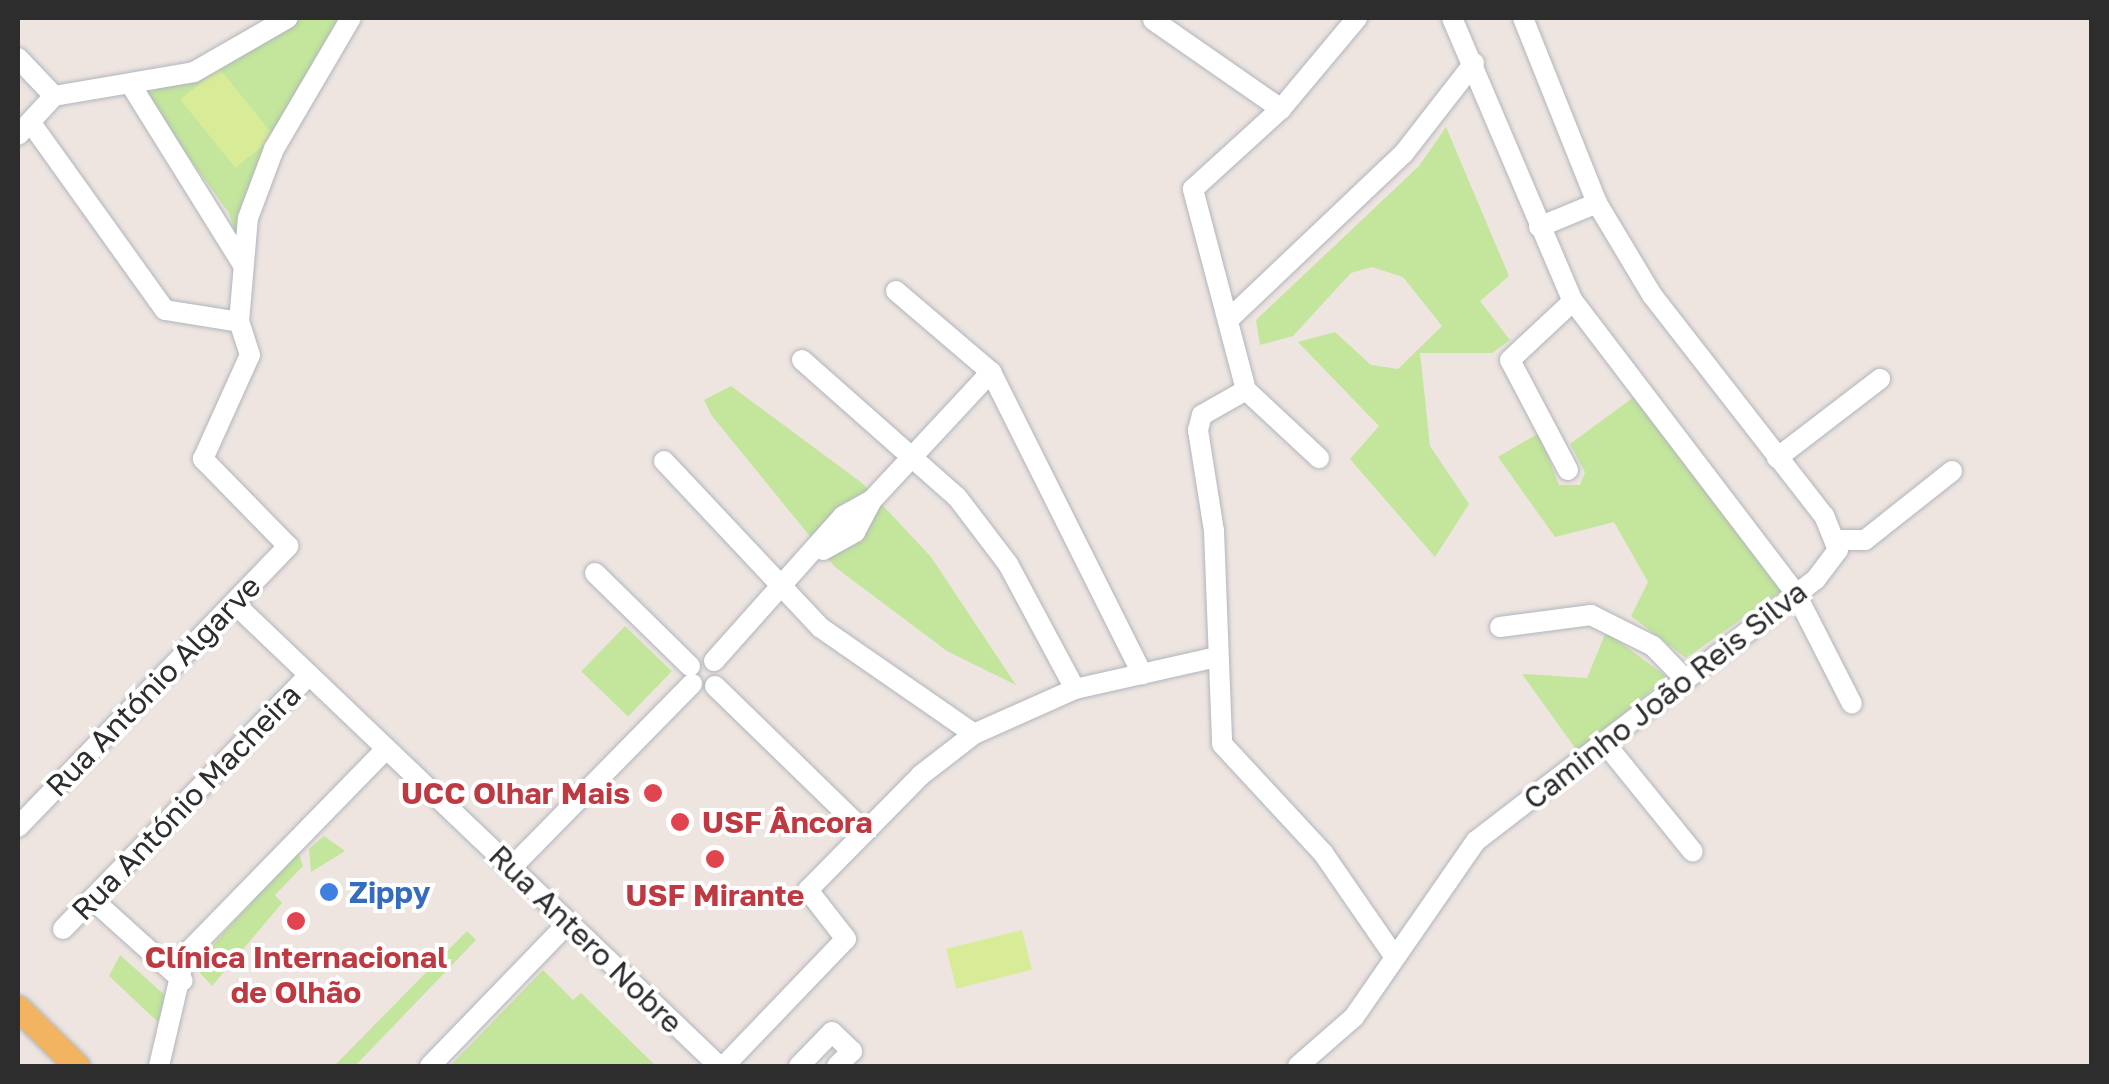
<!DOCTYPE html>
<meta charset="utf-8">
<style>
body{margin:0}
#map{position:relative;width:2109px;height:1084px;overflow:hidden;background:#eee5e0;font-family:"Golos Text",sans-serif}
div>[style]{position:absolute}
.green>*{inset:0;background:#c3e59c;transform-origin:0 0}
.pitch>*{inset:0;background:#d8ec98;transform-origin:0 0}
.roads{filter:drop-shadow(0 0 2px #b0b5bd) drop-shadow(0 0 2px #b0b5bd)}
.minor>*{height:20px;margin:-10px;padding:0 10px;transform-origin:10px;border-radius:10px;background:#fff}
.major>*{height:25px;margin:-12.5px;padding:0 12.5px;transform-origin:12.5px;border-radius:12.5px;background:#f2b461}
.dots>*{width:28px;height:28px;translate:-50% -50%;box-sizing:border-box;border:5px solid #fff;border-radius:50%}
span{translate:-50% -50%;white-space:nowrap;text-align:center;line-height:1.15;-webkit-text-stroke:8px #fff;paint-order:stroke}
.street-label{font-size:30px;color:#2d2d2d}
.health-label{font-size:30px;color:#be3a42;font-weight:700}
.right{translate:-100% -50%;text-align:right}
.left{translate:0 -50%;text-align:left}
.shop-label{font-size:30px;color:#366cbe;font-weight:700}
.frame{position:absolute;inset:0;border:20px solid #2d2d2d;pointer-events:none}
</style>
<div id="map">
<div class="green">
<i style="clip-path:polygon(300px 18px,344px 18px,237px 239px,229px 213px,143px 94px,195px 77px)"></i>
<i style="clip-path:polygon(1446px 127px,1509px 276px,1480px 301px,1510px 340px,1492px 353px,1420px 353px,1430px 446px,1469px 504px,1435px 557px,1350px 459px,1379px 426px,1298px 342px,1335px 332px,1371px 365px,1398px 369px,1442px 326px,1403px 277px,1372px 267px,1351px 273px,1293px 336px,1260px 345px,1256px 320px,1419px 166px)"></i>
<i style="clip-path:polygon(731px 386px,862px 483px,931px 557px,1016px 685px,947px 651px,835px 567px,712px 416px,704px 400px)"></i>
<i style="clip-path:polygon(1638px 394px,1783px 590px,1686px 658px,1631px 616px,1648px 582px,1614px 522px,1555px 537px,1498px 457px,1539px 433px,1559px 485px,1580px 485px,1585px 472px,1570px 444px)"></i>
<i style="left:625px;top:626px;width:65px;height:63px;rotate:44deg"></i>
<i style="clip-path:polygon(1606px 632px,1667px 677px,1578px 752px,1522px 674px,1587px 678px)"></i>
<i style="clip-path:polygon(324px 836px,345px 851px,311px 872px,309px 849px)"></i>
<i style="clip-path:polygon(298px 851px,303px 866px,275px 895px,282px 903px,212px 986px,199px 972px,202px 957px)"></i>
<i style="clip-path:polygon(467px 931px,476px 940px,355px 1066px,334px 1066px)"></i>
<i style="clip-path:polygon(120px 955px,168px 998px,158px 1022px,109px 976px)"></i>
<i style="clip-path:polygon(543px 970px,573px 1000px,581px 993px,656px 1066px,450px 1066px)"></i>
</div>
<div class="pitch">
<i style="left:219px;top:68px;width:88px;height:50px;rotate:51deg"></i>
<i style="left:1022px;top:930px;width:41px;height:78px;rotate:76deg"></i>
</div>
<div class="roads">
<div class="minor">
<i style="left:1452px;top:18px;width:308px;rotate:66.9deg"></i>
<i style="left:1573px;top:301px;width:368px;rotate:52.7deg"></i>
<i style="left:1796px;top:594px;width:123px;rotate:63deg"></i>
<i style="left:1153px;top:20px;width:156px;rotate:34.8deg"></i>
<i style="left:18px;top:58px;width:52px;rotate:46.5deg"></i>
<i style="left:131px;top:85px;width:210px;rotate:58.1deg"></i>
<i style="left:54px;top:96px;width:142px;rotate:-9.7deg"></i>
<i style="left:194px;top:72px;width:108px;rotate:-29.9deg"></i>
<i style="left:31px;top:123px;width:230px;rotate:54.4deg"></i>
<i style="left:165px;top:310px;width:75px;rotate:9.2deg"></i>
<i style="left:18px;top:135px;width:53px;rotate:-47.3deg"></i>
<i style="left:1539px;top:227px;width:63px;rotate:-22.5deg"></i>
<i style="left:896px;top:291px;width:125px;rotate:40.5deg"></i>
<i style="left:991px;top:372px;width:338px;rotate:63.4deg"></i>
<i style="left:1229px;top:319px;width:241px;rotate:-43.5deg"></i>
<i style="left:1404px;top:153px;width:114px;rotate:-52.1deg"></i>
<i style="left:802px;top:360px;width:207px;rotate:41.5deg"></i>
<i style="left:957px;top:497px;width:84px;rotate:52.7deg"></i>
<i style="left:1008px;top:564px;width:142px;rotate:61.8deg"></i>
<i style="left:1246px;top:390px;width:51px;rotate:150.4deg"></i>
<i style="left:1202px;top:415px;width:16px;rotate:105deg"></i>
<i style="left:1198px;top:430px;width:102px;rotate:81deg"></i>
<i style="left:1214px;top:531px;width:213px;rotate:87.8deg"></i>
<i style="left:1222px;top:744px;width:149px;rotate:47.2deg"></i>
<i style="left:1323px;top:853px;width:125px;rotate:55.4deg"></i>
<i style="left:1246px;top:390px;width:208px;rotate:-104.8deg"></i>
<i style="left:1193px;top:189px;width:119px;rotate:-42.3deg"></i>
<i style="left:1281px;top:109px;width:119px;rotate:-50.1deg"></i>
<i style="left:1246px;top:390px;width:100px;rotate:43deg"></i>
<i style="left:1777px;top:458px;width:130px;rotate:-37.5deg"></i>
<i style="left:664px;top:461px;width:229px;rotate:46.8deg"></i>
<i style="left:821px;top:628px;width:186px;rotate:34.7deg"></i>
<i style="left:1568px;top:470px;width:124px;rotate:-117.8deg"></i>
<i style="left:1510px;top:360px;width:86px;rotate:-43.1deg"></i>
<i style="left:1837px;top:540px;width:28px"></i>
<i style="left:1865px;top:540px;width:111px;rotate:-38.4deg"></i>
<i style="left:823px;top:550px;width:37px;rotate:-29deg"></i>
<i style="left:855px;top:532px;width:36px;rotate:-62deg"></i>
<i style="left:595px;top:573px;width:133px;rotate:44.4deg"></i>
<i style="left:235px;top:604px;width:669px;rotate:43.67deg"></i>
<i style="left:1500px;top:627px;width:92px;rotate:-7.5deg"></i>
<i style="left:1591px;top:615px;width:69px;rotate:26.6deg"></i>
<i style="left:1653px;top:646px;width:43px;rotate:45.9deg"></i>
<i style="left:714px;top:661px;width:194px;rotate:-48.3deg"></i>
<i style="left:843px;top:516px;width:33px;rotate:-29deg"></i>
<i style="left:872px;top:500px;width:175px;rotate:-47.1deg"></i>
<i style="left:715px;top:686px;width:206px;rotate:44.2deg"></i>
<i style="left:1604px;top:742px;width:141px;rotate:51deg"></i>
<i style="left:18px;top:827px;width:390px;rotate:-46.1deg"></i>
<i style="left:288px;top:546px;width:122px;rotate:-134.3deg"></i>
<i style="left:203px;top:459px;width:114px;rotate:-65.7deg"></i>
<i style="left:250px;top:355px;width:35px;rotate:-108deg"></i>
<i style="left:239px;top:322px;width:104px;rotate:-85.1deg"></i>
<i style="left:248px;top:218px;width:74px;rotate:-69.4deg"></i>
<i style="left:274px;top:149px;width:152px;rotate:-59.6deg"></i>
<i style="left:512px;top:867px;width:257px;rotate:-45.5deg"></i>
<i style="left:92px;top:899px;width:122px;rotate:42deg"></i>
<i style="left:63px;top:929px;width:354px;rotate:-45.9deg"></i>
<i style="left:159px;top:1066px;width:114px;rotate:-76.8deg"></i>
<i style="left:185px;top:955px;width:288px;rotate:-45.7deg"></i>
<i style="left:430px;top:1066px;width:200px;rotate:-46deg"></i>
<i style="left:724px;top:1066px;width:176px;rotate:-46.2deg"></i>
<i style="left:846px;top:939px;width:62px;rotate:-127.8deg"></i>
<i style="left:808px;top:890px;width:161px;rotate:-45.5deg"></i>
<i style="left:921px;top:775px;width:67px;rotate:-37.7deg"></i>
<i style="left:974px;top:734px;width:111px;rotate:-24deg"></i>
<i style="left:1075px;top:689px;width:141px;rotate:-12.7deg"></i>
<i style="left:799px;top:1066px;width:47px;rotate:-45.9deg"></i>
<i style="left:832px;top:1032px;width:28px;rotate:44deg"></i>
<i style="left:852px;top:1051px;width:21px;rotate:135deg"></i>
<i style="left:1298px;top:1066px;width:74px;rotate:-41.2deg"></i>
<i style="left:1354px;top:1017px;width:214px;rotate:-55.3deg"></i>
<i style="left:1476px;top:841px;width:429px;rotate:-37.6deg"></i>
<i style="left:1816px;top:579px;width:36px;rotate:-53deg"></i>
<i style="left:1838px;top:550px;width:37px;rotate:-112deg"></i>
<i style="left:1824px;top:516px;width:280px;rotate:-127.9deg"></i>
<i style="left:1652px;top:295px;width:107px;rotate:-120.9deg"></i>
<i style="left:1597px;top:203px;width:199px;rotate:-111.8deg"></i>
</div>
<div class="major">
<i style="left:18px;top:1008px;width:83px;rotate:44.5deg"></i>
</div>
</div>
<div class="dots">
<i style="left:653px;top:793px;background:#e0444e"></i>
<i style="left:680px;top:822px;background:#e0444e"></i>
<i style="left:715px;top:859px;background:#e0444e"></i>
<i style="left:329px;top:892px;background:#3f7fe0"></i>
<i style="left:296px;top:921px;background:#e0444e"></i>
</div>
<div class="street-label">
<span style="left:153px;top:686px;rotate:-46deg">Rua António Algarve</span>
<span style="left:1665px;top:695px;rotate:-38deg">Caminho João Reis Silva</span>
<span style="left:186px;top:802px;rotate:-46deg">Rua António Macheira</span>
<span style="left:586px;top:939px;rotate:44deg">Rua Antero Nobre</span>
</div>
<div class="health-label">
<span class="right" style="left:630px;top:793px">UCC Olhar Mais</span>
<span class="left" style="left:702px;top:822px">USF Âncora</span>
<span style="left:715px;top:895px">USF Mirante</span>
<span style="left:296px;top:974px">Clínica Internacional<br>de Olhão</span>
</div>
<div class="shop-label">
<span class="left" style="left:349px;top:892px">Zippy</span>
</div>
<div class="frame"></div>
</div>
